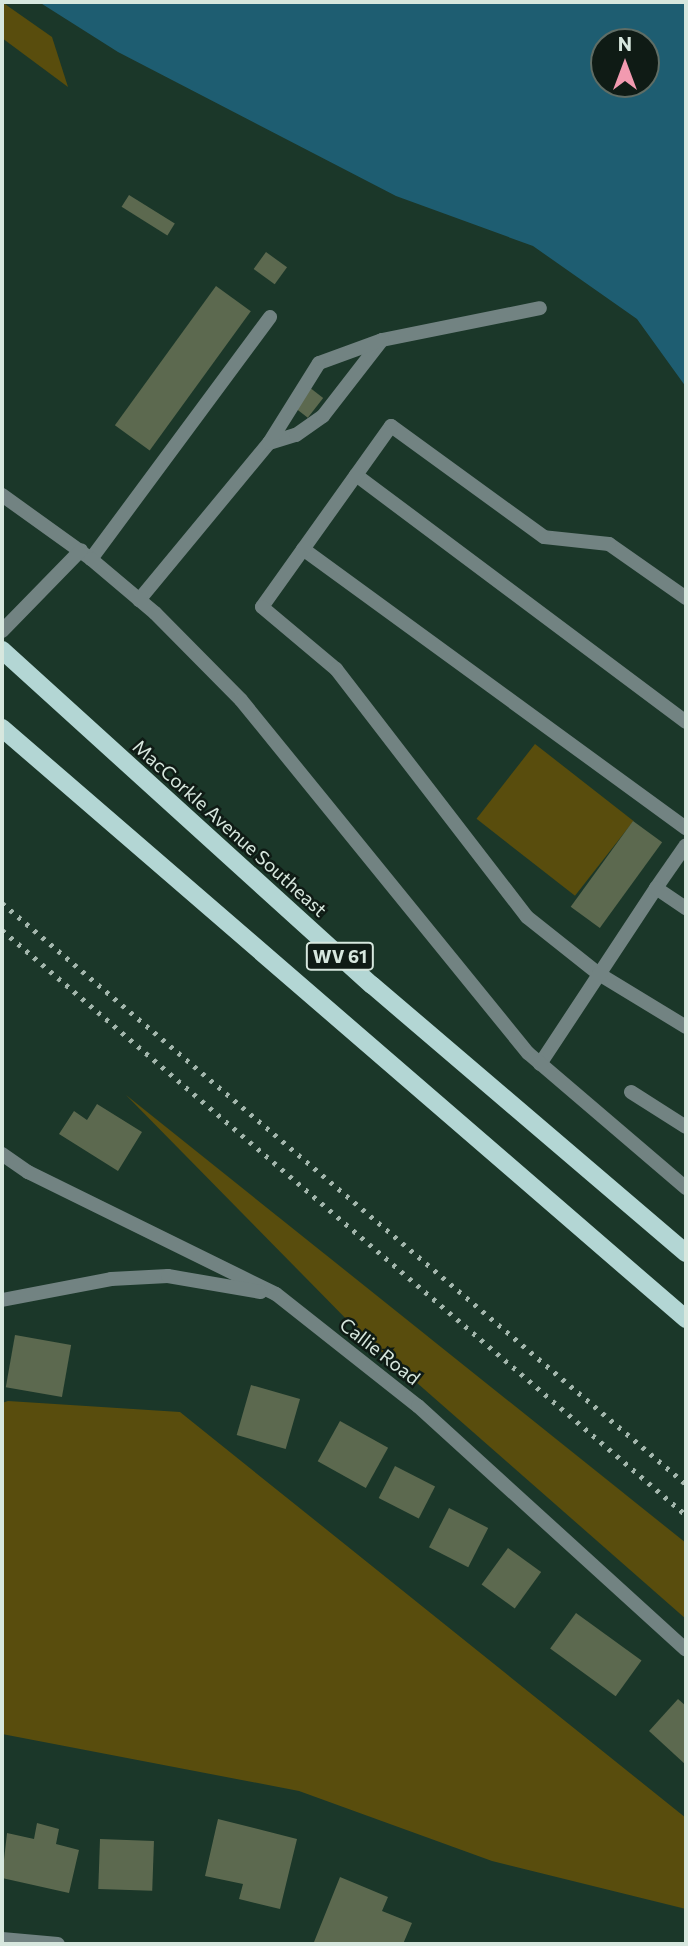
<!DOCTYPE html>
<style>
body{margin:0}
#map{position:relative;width:688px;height:1946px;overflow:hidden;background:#1b3729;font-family:Commissioner,sans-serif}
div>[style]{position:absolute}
.green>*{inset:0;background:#594d0d;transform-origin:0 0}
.water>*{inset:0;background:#1e5d71}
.building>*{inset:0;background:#5c694f;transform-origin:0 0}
.service>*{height:14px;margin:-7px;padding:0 7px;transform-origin:7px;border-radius:7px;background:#728382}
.minor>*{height:14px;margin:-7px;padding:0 7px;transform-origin:7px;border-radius:7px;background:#728382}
.tertiary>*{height:14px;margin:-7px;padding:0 7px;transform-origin:7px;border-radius:7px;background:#728382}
.primary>*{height:18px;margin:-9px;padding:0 9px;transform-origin:9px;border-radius:9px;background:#b3d6d4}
.rail>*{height:5px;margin-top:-2.5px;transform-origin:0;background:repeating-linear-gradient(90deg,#a3b6ac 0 3.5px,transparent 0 10.5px)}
span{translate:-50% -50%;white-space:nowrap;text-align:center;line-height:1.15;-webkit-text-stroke:5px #0f1b15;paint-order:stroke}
.shield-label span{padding:2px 5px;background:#0f1b15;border:2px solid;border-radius:5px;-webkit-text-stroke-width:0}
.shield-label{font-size:18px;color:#d7e7de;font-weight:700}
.street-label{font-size:19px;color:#d7e7de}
.frame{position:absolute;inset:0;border:4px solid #d7e7de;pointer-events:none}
.north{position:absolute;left:590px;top:28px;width:70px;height:70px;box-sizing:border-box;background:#0f1b15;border:2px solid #5f6d65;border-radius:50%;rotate:0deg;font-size:19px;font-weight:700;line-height:28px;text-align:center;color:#d7e7de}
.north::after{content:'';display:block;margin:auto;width:24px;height:32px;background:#f29ab0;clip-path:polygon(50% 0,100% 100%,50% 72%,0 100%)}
</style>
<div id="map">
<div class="green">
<i style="clip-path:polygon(2px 2px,52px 37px,68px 87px,2px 38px)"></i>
<i style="left:535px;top:744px;width:125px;height:95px;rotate:38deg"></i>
<i style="clip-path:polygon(126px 1095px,686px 1543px,686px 1619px,359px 1332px)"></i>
<i style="clip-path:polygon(8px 1401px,180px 1412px,686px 1818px,686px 1909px,492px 1861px,299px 1791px,2px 1734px,2px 1403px)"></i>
</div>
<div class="water">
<i style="clip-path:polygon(evenodd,39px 2px,686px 2px,686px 387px,637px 319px,533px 246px,396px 196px,118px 52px,39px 2px,604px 42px,646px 42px,646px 84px,604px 84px,604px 42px)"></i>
</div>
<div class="building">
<i style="left:129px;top:195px;width:54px;height:14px;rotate:32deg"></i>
<i style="left:266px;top:252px;width:26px;height:21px;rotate:36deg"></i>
<i style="left:216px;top:286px;width:43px;height:172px;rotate:36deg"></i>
<i style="left:309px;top:387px;width:18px;height:25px;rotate:38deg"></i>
<i style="left:633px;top:821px;width:36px;height:106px;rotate:36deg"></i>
<i style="clip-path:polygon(97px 1104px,142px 1132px,118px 1171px,59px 1134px,74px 1111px,87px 1120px)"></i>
<i style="left:15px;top:1335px;width:57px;height:53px;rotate:10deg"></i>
<i style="left:251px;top:1385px;width:51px;height:52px;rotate:16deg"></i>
<i style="left:340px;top:1421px;width:55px;height:46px;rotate:29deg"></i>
<i style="left:395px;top:1466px;width:45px;height:36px;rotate:27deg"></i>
<i style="left:449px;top:1508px;width:44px;height:44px;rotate:27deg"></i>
<i style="left:508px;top:1548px;width:41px;height:45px;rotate:36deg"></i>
<i style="left:576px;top:1613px;width:81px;height:44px;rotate:36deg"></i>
<i style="clip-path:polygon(678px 1699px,686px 1706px,686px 1765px,649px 1731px)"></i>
<i style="clip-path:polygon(218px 1819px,297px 1839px,280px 1909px,239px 1899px,243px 1884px,205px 1876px)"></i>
<i style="clip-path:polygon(37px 1823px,59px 1829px,56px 1844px,79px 1850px,69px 1893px,2px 1878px,7px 1833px,34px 1839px)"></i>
<i style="left:100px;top:1839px;width:54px;height:50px;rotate:2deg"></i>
<i style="clip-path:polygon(340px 1877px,388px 1897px,382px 1911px,412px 1923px,403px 1944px,314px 1942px)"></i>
</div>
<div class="service">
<i style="left:382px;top:340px;width:161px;rotate:-11.4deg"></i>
<i style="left:356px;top:475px;width:412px;rotate:36.8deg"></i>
<i style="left:303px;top:549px;width:474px;rotate:36.1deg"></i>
<i style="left:91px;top:559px;width:301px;rotate:-53.5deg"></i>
<i style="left:686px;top:598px;width:94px;rotate:-145deg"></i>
<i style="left:609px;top:544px;width:65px;rotate:-173.9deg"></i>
<i style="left:544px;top:537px;width:189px;rotate:-144deg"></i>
<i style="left:391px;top:426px;width:222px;rotate:125.5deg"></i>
<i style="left:262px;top:607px;width:97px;rotate:40deg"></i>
<i style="left:336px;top:669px;width:313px;rotate:52.4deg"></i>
<i style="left:527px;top:917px;width:92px;rotate:38.4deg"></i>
<i style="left:599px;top:974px;width:102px;rotate:31.3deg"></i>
<i style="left:139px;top:600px;width:204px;rotate:-50.4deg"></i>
<i style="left:269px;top:443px;width:28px;rotate:-17deg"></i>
<i style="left:296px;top:435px;width:33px;rotate:-35deg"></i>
<i style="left:323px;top:416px;width:96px;rotate:-52.2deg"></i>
<i style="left:382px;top:340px;width:67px;rotate:159.9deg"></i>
<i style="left:319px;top:363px;width:94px;rotate:122deg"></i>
<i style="left:656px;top:888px;width:52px;rotate:-55.1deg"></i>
<i style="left:540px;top:1064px;width:211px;rotate:-56.6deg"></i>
<i style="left:656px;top:888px;width:36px;rotate:34deg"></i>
<i style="left:631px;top:1092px;width:65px;rotate:32.5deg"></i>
</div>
<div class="minor">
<i style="left:2px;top:1154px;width:32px;rotate:35deg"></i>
<i style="left:28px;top:1172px;width:276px;rotate:26.2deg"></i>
<i style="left:276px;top:1294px;width:181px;rotate:38.3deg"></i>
<i style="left:418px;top:1406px;width:362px;rotate:42.3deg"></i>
<i style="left:2px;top:1300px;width:111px;rotate:-10.9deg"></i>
<i style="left:111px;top:1279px;width:57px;rotate:-3deg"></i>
<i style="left:168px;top:1276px;width:94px;rotate:9.8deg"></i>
<i style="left:2px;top:1939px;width:56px;rotate:5.1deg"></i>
</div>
<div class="tertiary">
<i style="left:2px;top:495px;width:110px;rotate:35.7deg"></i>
<i style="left:91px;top:559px;width:84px;rotate:40.2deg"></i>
<i style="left:155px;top:613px;width:122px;rotate:45.3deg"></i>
<i style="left:241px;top:700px;width:455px;rotate:50.9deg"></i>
<i style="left:528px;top:1053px;width:208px;rotate:40.5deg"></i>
<i style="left:2px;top:631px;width:113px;rotate:-45.7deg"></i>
</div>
<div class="primary">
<i style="left:2px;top:650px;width:499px;rotate:42.2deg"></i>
<i style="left:372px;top:985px;width:413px;rotate:40.5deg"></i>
<i style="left:2px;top:728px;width:904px;rotate:40.83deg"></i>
</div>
<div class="rail">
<i style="left:2px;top:903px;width:897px;rotate:40.35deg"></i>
<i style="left:2px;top:930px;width:900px;rotate:40.54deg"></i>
</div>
<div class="shield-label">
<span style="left:340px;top:956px">WV 61</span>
</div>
<div class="street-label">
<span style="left:230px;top:828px;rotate:42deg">MacCorkle Avenue Southeast</span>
<span style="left:380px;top:1351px;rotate:38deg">Callie Road</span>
</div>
<div class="frame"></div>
<div class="north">N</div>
</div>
